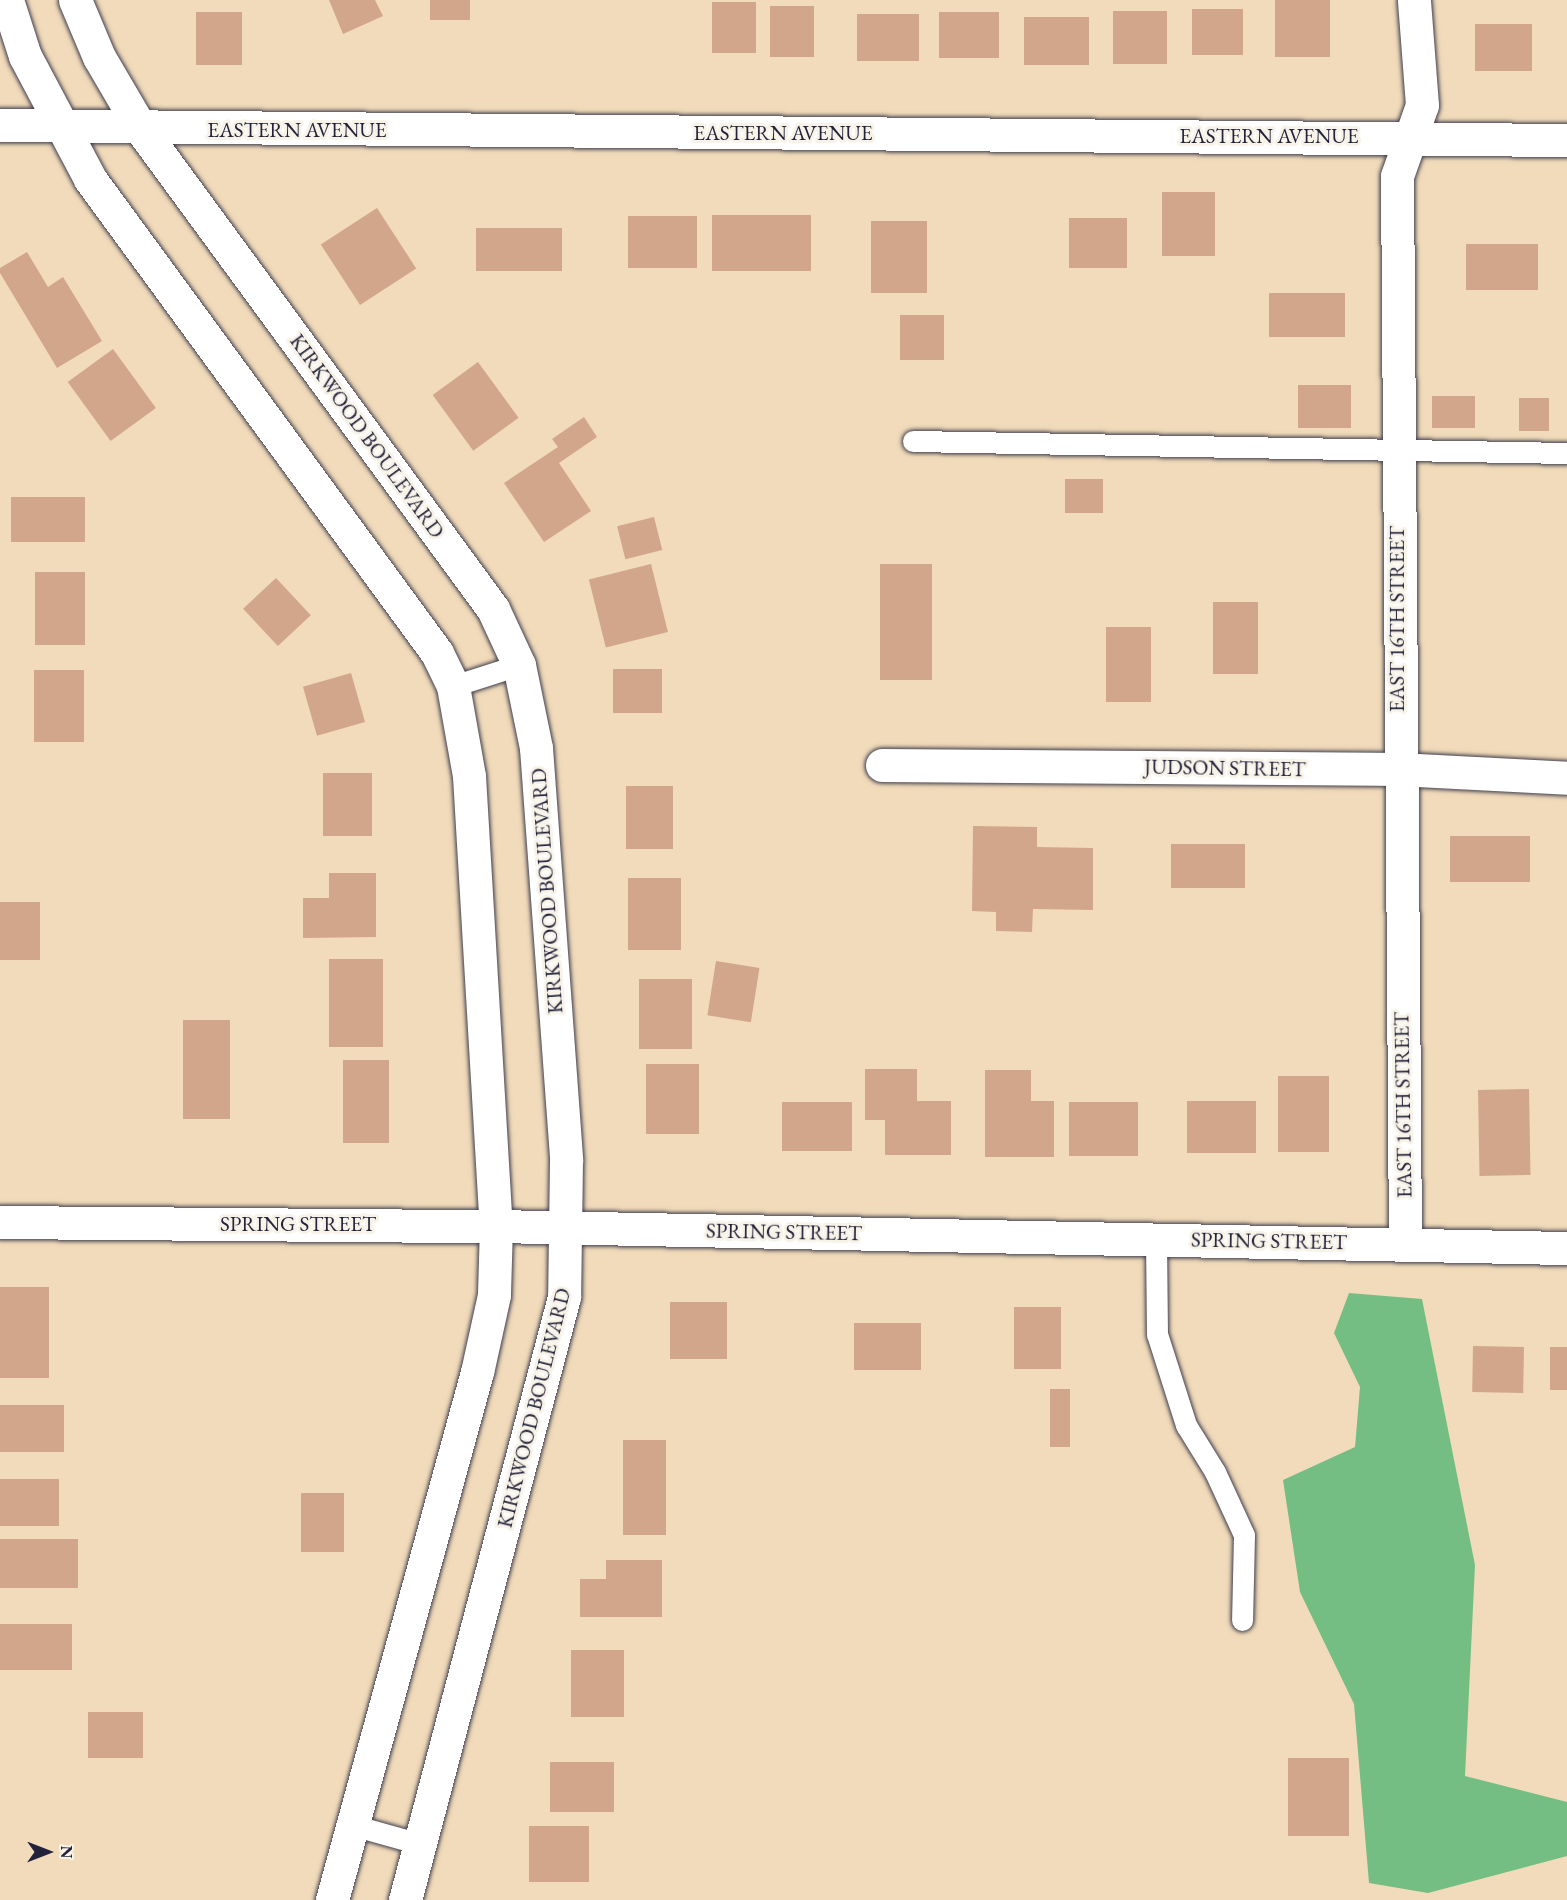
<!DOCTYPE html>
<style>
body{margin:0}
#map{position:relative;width:1567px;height:1900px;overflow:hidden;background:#f1dbba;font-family:"EB Garamond",serif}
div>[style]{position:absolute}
.forest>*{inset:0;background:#74be84}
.building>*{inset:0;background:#d2a68b;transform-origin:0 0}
.roads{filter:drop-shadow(0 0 2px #413e4e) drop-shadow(0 0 2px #413e4e)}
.lane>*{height:21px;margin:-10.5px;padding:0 10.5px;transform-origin:10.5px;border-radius:10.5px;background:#fff}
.street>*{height:33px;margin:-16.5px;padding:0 16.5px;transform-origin:16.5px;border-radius:16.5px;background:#fff}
.secondary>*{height:33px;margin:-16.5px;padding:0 16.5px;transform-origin:16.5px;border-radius:16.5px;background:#fff}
span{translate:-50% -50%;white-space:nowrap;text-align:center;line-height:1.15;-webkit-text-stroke:6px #f7f3e8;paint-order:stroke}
.street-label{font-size:21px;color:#22223b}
.north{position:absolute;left:18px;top:1822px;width:60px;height:60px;-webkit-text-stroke:4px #f7f3e8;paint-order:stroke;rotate:90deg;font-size:16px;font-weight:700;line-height:24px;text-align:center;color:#22223b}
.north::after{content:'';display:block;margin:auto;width:21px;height:27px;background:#22223b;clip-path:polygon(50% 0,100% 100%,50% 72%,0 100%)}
</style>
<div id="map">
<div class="forest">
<i style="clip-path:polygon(1349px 1293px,1422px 1299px,1475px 1565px,1465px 1776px,1567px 1802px,1567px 1856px,1428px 1893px,1369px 1883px,1354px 1704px,1300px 1592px,1283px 1480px,1355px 1447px,1360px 1387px,1334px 1333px)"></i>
</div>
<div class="building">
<i style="clip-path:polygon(329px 0,375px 0,383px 16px,343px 34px)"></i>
<i style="left:430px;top:0;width:40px;height:20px"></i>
<i style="left:1275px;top:0;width:55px;height:57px"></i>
<i style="left:712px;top:2px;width:44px;height:51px"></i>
<i style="left:770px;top:6px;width:44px;height:51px"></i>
<i style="left:1192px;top:9px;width:51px;height:46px"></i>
<i style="left:1113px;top:11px;width:54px;height:53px"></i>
<i style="left:196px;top:12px;width:46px;height:53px"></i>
<i style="left:939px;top:12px;width:60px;height:46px"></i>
<i style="left:857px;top:14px;width:62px;height:47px"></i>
<i style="left:1024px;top:17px;width:65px;height:48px"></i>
<i style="left:1475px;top:24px;width:57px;height:47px"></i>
<i style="left:1162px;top:192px;width:53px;height:64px"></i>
<i style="left:377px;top:208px;width:72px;height:67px;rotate:57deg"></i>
<i style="left:712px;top:215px;width:99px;height:56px"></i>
<i style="left:628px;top:216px;width:69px;height:52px"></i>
<i style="left:1069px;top:218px;width:58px;height:50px"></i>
<i style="left:871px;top:221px;width:56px;height:72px"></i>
<i style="left:476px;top:228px;width:86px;height:43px"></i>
<i style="left:1466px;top:244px;width:72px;height:46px"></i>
<i style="clip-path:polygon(27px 252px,48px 287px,63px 277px,102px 341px,57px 368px,0 273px,0 268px)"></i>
<i style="left:1269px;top:293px;width:76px;height:44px"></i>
<i style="left:900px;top:315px;width:44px;height:45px"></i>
<i style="left:113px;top:349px;width:73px;height:56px;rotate:54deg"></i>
<i style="left:478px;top:362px;width:69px;height:56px;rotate:54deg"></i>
<i style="left:1298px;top:385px;width:53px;height:43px"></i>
<i style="left:1432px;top:396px;width:43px;height:32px"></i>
<i style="left:1519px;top:398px;width:30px;height:33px"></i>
<i style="clip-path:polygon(584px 417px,597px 437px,559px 463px,591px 511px,544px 542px,504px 483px,558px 447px,552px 439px)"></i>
<i style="left:1103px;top:479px;width:34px;height:38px;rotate:90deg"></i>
<i style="left:11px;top:497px;width:74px;height:45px"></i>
<i style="left:654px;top:517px;width:34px;height:38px;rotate:76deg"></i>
<i style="left:651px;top:564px;width:70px;height:64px;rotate:76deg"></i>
<i style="left:880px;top:564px;width:52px;height:116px"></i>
<i style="left:35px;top:572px;width:50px;height:73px"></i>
<i style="left:276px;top:578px;width:51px;height:45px;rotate:47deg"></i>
<i style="left:1213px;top:602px;width:45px;height:72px"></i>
<i style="left:1106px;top:627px;width:45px;height:75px"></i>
<i style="left:613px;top:669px;width:49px;height:44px"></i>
<i style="left:34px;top:670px;width:50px;height:72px"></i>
<i style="left:351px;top:673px;width:51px;height:50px;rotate:74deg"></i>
<i style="left:323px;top:773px;width:49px;height:63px"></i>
<i style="left:626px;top:786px;width:47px;height:63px"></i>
<i style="clip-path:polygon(973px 826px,1037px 827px,1037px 847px,1093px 848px,1093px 910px,1033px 909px,1032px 932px,996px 931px,996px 912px,972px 911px)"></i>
<i style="left:1450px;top:836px;width:80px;height:46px"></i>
<i style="left:1171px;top:844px;width:74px;height:44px"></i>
<i style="clip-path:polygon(329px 873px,376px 873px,376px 937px,303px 938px,303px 898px,329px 898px)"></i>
<i style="left:628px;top:878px;width:53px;height:72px"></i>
<i style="left:0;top:902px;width:40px;height:58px"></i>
<i style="left:329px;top:959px;width:54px;height:88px"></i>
<i style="left:716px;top:961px;width:44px;height:55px;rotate:9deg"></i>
<i style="left:639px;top:979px;width:53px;height:70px"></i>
<i style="left:183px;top:1020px;width:47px;height:99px"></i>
<i style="left:343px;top:1060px;width:46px;height:83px"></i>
<i style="left:646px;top:1064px;width:53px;height:70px"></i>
<i style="clip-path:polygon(865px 1069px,917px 1069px,917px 1101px,951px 1101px,951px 1155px,885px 1155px,885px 1120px,865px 1120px)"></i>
<i style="clip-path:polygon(985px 1070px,1031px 1070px,1031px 1101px,1054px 1101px,1054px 1157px,985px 1157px)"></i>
<i style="left:1278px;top:1076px;width:51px;height:76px"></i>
<i style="left:1529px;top:1089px;width:86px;height:51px;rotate:89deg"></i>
<i style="left:1187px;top:1101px;width:69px;height:52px"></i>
<i style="left:782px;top:1102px;width:70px;height:49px"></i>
<i style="left:1069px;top:1102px;width:69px;height:54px"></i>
<i style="left:0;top:1287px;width:49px;height:91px"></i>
<i style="left:670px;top:1302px;width:57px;height:57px"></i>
<i style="left:1014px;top:1307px;width:47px;height:62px"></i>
<i style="left:854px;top:1323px;width:67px;height:47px"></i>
<i style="left:1473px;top:1346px;width:51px;height:46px;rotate:1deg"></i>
<i style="left:1550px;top:1347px;width:17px;height:43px"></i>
<i style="left:1050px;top:1389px;width:20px;height:58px"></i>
<i style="left:0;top:1405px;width:64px;height:47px"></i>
<i style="left:623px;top:1440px;width:43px;height:95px"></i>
<i style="left:0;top:1479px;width:59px;height:47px"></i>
<i style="left:301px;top:1493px;width:43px;height:59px"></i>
<i style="left:0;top:1539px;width:78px;height:49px"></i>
<i style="clip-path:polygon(606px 1560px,662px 1560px,662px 1617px,580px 1617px,580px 1579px,606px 1579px)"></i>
<i style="left:0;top:1624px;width:72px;height:46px"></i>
<i style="left:571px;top:1650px;width:53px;height:67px"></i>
<i style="left:88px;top:1712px;width:55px;height:46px"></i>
<i style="left:1288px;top:1758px;width:61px;height:78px"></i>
<i style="left:550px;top:1762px;width:64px;height:50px"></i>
<i style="left:529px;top:1826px;width:60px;height:56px"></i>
</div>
<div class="roads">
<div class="lane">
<i style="left:913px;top:441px;width:654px;rotate:1.05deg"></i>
<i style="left:453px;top:686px;width:69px;rotate:-17.7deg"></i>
<i style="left:1156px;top:1239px;width:95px;rotate:89.4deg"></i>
<i style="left:1157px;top:1334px;width:96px;rotate:72.3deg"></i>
<i style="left:1186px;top:1425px;width:55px;rotate:58.3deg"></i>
<i style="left:1215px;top:1472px;width:69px;rotate:65.3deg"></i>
<i style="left:1244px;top:1535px;width:85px;rotate:91.3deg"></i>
<i style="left:352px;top:1825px;width:71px;rotate:15.6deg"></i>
</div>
<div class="street">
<i style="left:882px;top:765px;width:516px;rotate:0.44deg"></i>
<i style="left:1398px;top:769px;width:169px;rotate:3deg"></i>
<i style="left:0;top:1222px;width:496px;rotate:0.5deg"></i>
<i style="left:496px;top:1226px;width:1071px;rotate:1.18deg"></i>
<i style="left:1405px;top:1242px;width:1066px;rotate:-90.43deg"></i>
<i style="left:1397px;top:176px;width:75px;rotate:-70.6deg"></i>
<i style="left:1422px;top:105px;width:105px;rotate:-94.4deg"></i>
</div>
<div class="secondary">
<i style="left:7px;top:0;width:59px;rotate:72.2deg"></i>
<i style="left:25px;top:56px;width:139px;rotate:62.1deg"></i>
<i style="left:90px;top:179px;width:587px;rotate:53.79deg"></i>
<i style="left:437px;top:653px;width:37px;rotate:64deg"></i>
<i style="left:453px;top:686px;width:91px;rotate:79.9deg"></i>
<i style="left:469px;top:776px;width:451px;rotate:86.6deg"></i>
<i style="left:496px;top:1226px;width:69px;rotate:91.7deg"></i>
<i style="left:494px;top:1295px;width:79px;rotate:102.4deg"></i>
<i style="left:477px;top:1372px;width:548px;rotate:105.36deg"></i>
<i style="left:75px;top:0;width:62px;rotate:67.2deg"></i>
<i style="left:99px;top:57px;width:83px;rotate:59.7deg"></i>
<i style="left:141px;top:129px;width:595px;rotate:53.75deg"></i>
<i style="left:493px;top:609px;width:62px;rotate:65.1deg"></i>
<i style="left:519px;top:665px;width:85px;rotate:78.4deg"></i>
<i style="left:536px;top:748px;width:414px;rotate:85.8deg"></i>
<i style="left:566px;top:1161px;width:136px;rotate:90.8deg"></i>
<i style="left:564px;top:1297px;width:624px;rotate:104.77deg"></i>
<i style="left:0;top:125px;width:1567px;rotate:0.55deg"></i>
</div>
</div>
<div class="street-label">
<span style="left:297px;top:130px">EASTERN AVENUE</span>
<span style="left:783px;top:133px">EASTERN AVENUE</span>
<span style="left:1269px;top:136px">EASTERN AVENUE</span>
<span style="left:367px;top:436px;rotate:54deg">KIRKWOOD BOULEVARD</span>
<span style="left:1397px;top:619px;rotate:-90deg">EAST 16TH STREET</span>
<span style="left:1225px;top:768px;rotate:1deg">JUDSON STREET</span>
<span style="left:547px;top:891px;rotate:-94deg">KIRKWOOD BOULEVARD</span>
<span style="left:1403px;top:1105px;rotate:-91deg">EAST 16TH STREET</span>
<span style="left:298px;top:1224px">SPRING STREET</span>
<span style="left:784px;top:1232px;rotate:1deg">SPRING STREET</span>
<span style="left:1269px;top:1241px;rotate:1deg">SPRING STREET</span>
<span style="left:534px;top:1408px;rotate:-76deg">KIRKWOOD BOULEVARD</span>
</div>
<div class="north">N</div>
</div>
